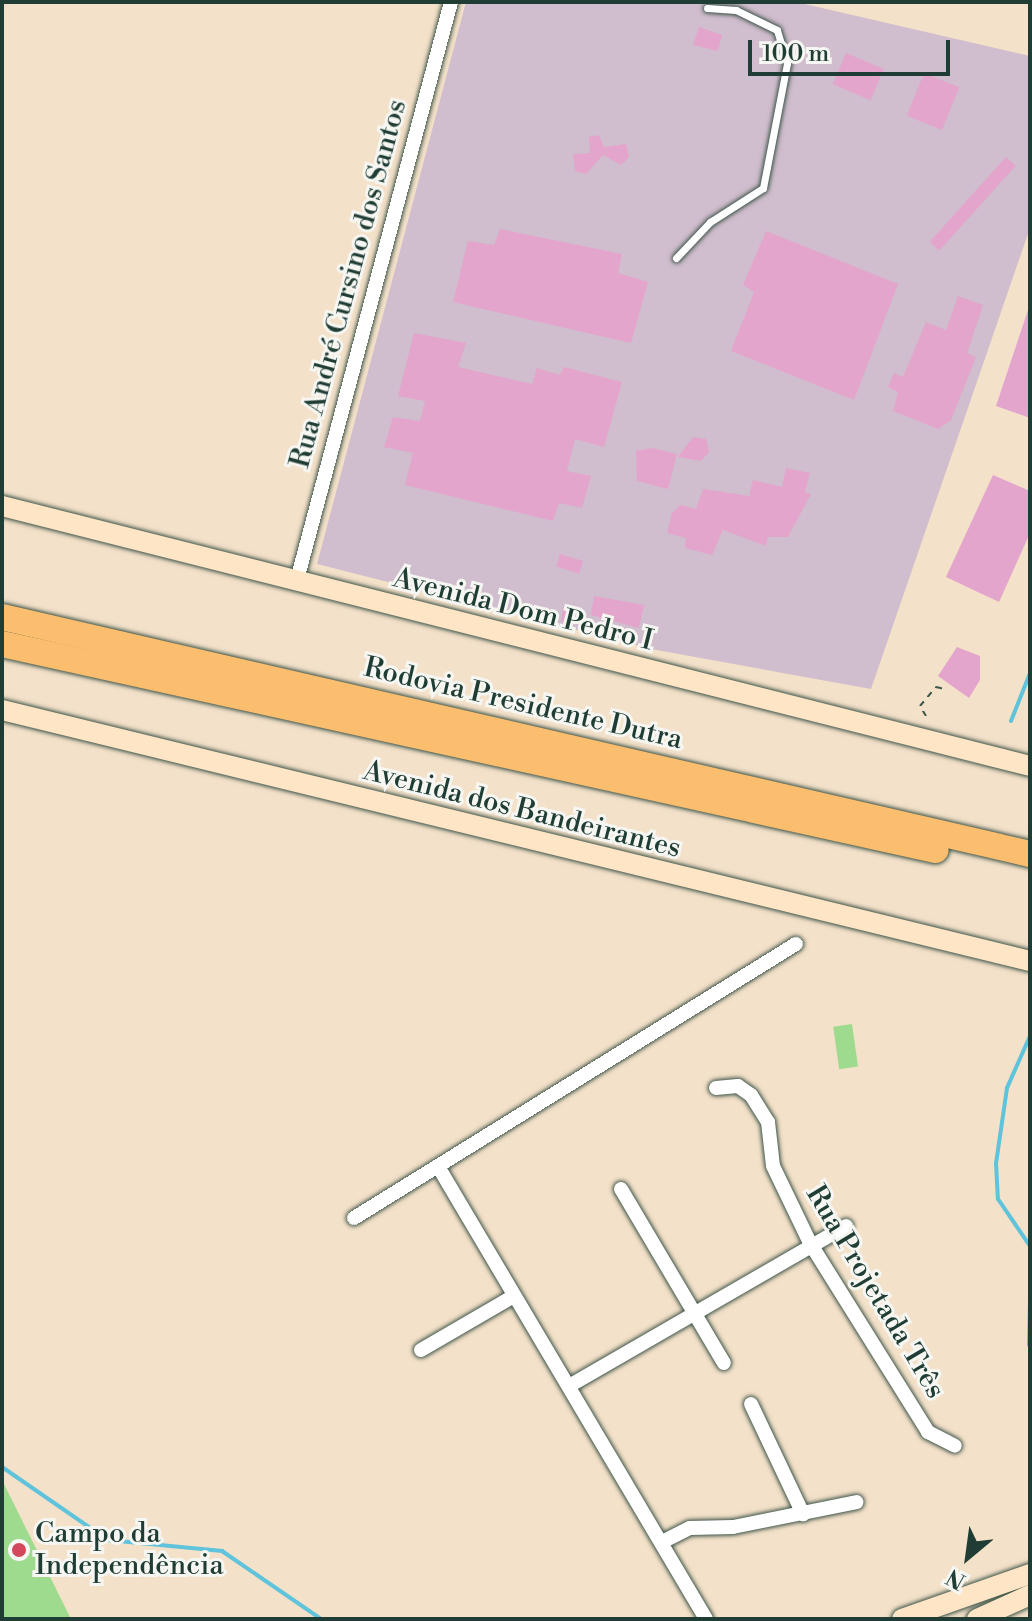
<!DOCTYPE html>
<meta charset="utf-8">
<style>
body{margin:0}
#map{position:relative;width:1032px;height:1621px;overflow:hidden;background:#f4e1c9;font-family:"Libre Bodoni",serif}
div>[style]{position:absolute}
.industrial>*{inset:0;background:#d0bdcd}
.green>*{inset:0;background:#9edb8f;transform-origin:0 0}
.stream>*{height:4px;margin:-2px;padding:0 2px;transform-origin:2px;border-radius:2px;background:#5ec3db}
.building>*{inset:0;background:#e4a5cc;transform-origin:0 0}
.path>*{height:2px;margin-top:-1px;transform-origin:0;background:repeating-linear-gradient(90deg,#3f564a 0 6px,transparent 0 12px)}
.roads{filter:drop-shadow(0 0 2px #3f564a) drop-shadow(0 0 2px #3f564a)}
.service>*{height:7px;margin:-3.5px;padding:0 3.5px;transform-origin:3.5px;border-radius:3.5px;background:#fff}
.minor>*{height:14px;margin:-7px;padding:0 7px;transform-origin:7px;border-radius:7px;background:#fff}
.secondary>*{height:20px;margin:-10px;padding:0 10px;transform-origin:10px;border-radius:10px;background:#fde5c5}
.motorway>*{height:26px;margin:-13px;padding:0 13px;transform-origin:13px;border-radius:13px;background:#fbbd6e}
.dots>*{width:22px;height:22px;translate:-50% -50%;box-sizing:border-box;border:4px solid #f6f6f2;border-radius:50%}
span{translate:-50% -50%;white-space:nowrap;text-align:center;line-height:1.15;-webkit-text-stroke:6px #f6f6f2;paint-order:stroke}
.street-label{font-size:28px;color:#1f3d34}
.poi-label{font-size:28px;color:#1f3d34}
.left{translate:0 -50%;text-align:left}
.frame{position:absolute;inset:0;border:4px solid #1f3d34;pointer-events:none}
.north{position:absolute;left:928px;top:1517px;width:80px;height:80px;-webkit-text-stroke:6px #f6f6f2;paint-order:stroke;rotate:209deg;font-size:22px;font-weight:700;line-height:32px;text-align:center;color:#1f3d34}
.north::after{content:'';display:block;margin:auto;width:28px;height:36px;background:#1f3d34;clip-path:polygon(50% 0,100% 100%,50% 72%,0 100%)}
.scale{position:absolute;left:748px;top:40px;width:202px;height:36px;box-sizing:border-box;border:4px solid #1f3d34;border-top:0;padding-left:10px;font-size:24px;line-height:28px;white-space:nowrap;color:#1f3d34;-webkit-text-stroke:6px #f6f6f2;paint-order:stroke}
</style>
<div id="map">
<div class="industrial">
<i style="clip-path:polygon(466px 2px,796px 2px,1030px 56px,1030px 228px,871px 689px,651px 649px,317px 564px)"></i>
</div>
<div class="green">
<i style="left:852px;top:1024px;width:43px;height:19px;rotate:82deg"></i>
<i style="clip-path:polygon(2px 1480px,71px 1619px,2px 1619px)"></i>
</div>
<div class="stream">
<i style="left:1011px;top:721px;width:52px;rotate:-68.4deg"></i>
<i style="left:1030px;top:1036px;width:57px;rotate:113.9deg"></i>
<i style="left:1007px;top:1088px;width:76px;rotate:98.3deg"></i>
<i style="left:996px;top:1163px;width:36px;rotate:87deg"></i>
<i style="left:998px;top:1199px;width:57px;rotate:55.8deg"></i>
<i style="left:1029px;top:1345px;width:44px;rotate:-88.7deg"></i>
<i style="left:2px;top:1467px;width:129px;rotate:34.6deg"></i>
<i style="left:108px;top:1540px;width:115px;rotate:5.5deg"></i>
<i style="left:222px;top:1551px;width:120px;rotate:34.5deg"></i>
</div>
<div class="building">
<i style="clip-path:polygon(699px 27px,722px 35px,718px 51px,693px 45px)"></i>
<i style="left:846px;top:53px;width:41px;height:34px;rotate:23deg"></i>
<i style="left:924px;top:73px;width:38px;height:46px;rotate:22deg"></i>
<i style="clip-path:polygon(599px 135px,604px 147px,626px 144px,629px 157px,621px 165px,603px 155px,586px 174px,575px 171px,573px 154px,590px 153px,589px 137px)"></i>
<i style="left:1006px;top:157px;width:13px;height:114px;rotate:42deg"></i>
<i style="clip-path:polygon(500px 229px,622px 254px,618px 273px,648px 282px,631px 343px,453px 302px,468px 241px,494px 245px)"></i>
<i style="clip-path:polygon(766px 231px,898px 284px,854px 400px,731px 351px,754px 292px,743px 285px)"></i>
<i style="clip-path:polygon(958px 296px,983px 305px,967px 353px,976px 357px,951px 420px,938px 429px,893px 411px,898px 392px,888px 387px,894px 373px,903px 377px,926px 322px,946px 330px)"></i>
<i style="clip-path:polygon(1030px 304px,1030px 418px,996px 406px)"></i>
<i style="clip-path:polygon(414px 333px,466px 343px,458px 367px,532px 384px,537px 368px,560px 375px,564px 367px,622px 382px,604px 447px,575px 439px,567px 471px,591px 476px,582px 508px,559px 503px,553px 521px,405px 485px,413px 453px,384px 447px,393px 417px,420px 421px,425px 401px,398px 396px)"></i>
<i style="clip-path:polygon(693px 437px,706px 439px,709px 452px,701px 461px,678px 457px)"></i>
<i style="clip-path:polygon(652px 448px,677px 454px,668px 489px,637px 481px,636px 451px)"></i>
<i style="clip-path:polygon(786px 468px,810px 473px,805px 492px,811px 494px,788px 537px,768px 537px,766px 546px,723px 530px,712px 555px,685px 548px,686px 538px,667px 533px,672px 513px,680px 505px,696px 509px,703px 489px,749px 496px,753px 480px,782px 487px)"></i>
<i style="clip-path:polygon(993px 475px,1030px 491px,1030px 533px,999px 602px,946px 577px)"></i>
<i style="left:560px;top:554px;width:24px;height:13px;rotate:17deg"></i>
<i style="clip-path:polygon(594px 596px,644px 605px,639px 628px,591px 615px)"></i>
<i style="clip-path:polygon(564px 605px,577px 607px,572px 624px,561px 622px)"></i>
<i style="clip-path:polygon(957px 647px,980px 656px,980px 680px,969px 698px,938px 676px)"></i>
</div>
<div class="path">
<i style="left:926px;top:716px;width:12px;rotate:-121deg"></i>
<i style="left:920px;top:706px;width:25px;rotate:-50deg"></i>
<i style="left:936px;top:687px;width:9px;rotate:13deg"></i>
</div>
<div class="roads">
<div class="service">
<i style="left:676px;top:258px;width:50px;rotate:-46.6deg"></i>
<i style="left:710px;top:222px;width:63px;rotate:-32.7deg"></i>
<i style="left:763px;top:188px;width:127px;rotate:-79.1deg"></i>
<i style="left:787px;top:63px;width:34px;rotate:-107deg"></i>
<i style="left:777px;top:30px;width:46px;rotate:-154deg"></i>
<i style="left:736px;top:10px;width:29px;rotate:-176deg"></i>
</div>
<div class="minor">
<i style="left:297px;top:580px;width:598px;rotate:-75.08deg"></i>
<i style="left:716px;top:1088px;width:22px;rotate:-5deg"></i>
<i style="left:738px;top:1086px;width:16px;rotate:35deg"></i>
<i style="left:751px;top:1095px;width:32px;rotate:58deg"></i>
<i style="left:768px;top:1122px;width:44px;rotate:83.5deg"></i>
<i style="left:773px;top:1166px;width:85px;rotate:64.3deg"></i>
<i style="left:810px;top:1243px;width:223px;rotate:58deg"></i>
<i style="left:928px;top:1432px;width:30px;rotate:27deg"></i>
<i style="left:439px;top:1168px;width:524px;rotate:59.37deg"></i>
<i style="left:621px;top:1189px;width:202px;rotate:59.4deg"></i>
<i style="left:354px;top:1218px;width:520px;rotate:-31.8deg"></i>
<i style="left:421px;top:1350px;width:105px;rotate:-30.2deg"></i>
<i style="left:569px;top:1386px;width:320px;rotate:-30deg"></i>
<i style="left:751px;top:1404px;width:122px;rotate:64.7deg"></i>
<i style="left:662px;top:1542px;width:31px;rotate:-27deg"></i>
<i style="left:690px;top:1528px;width:43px;rotate:-1.3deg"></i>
<i style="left:733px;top:1527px;width:126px;rotate:-11.4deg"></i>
</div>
<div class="secondary">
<i style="left:2px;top:506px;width:1060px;rotate:14.19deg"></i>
<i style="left:2px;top:710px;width:1058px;rotate:13.72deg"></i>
<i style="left:902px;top:1619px;width:136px;rotate:-19.4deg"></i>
<i style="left:977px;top:1619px;width:58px;rotate:-24.4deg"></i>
</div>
<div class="motorway">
<i style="left:2px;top:617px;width:1055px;rotate:12.98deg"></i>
<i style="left:2px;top:644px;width:956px;rotate:12.44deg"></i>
</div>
</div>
<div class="dots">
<i style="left:19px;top:1550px;background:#d1495b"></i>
</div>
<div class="street-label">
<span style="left:349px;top:284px;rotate:-75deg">Rua André Cursino dos Santos</span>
<span style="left:523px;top:610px;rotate:14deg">Avenida Dom Pedro I</span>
<span style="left:523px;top:704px;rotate:13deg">Rodovia Presidente Dutra</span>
<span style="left:522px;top:810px;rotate:14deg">Avenida dos Bandeirantes</span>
<span style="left:875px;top:1292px;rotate:59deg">Rua Projetada Três</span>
</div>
<div class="poi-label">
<span class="left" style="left:35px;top:1550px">Campo da<br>Independência</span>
</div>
<div class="frame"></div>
<div class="north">N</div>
<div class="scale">100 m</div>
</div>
